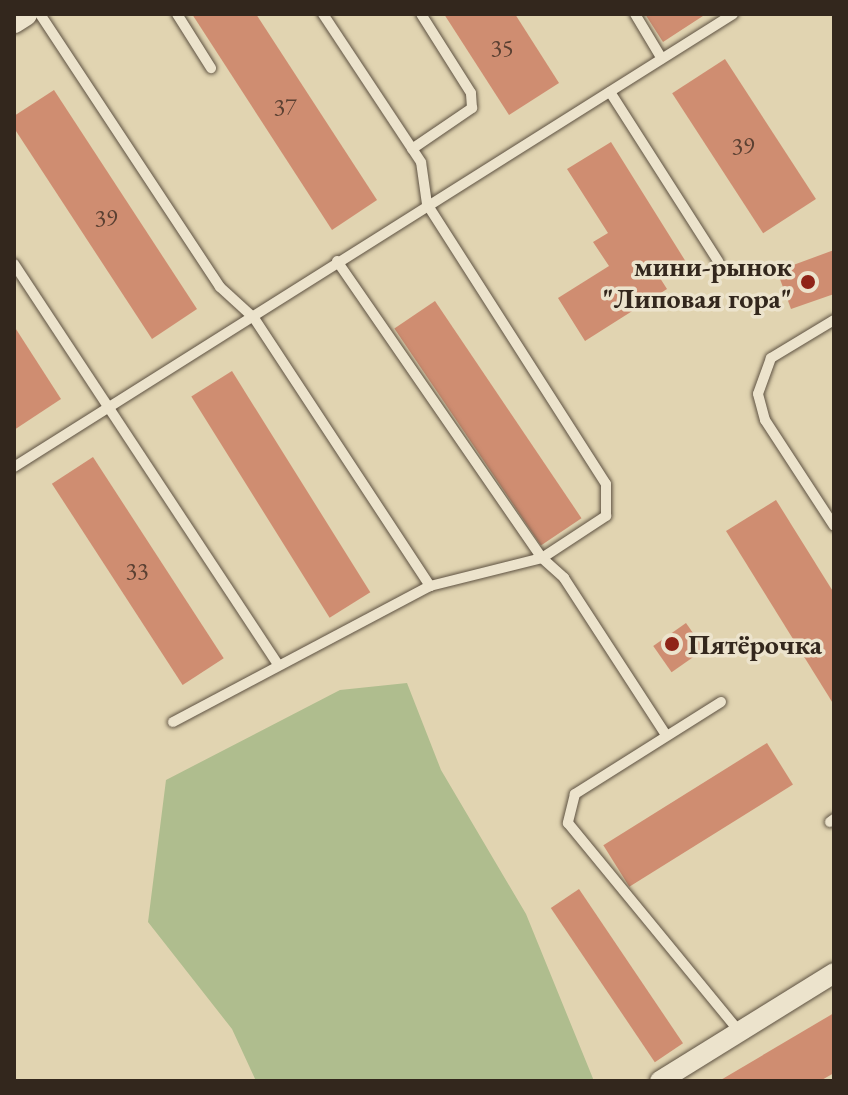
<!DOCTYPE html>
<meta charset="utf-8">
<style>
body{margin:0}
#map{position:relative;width:848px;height:1095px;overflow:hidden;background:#e1d4b1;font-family:"EB Garamond",serif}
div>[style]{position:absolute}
.green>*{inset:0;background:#afbd8e}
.building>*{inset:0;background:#cf8d71;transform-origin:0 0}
.roads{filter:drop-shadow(0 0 2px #5e5242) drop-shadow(0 0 2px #5e5242)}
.service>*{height:10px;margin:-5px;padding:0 5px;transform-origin:5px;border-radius:5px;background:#ece3cc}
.minor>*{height:20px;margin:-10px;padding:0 10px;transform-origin:10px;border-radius:10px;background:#ece3cc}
.tertiary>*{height:24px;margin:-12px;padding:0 12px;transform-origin:12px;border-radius:12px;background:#ece3cc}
.dots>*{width:22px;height:22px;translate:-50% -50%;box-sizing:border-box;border:4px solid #ece3cc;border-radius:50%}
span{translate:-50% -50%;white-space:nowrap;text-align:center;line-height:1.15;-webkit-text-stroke:7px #ece3cc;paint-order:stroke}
.number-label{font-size:24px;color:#5a4032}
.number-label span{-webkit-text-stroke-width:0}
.poi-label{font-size:28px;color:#33271d;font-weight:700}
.right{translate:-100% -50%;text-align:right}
.left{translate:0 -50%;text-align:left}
.frame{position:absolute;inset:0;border:16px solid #33271d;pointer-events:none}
</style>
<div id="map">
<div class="green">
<i style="clip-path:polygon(407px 683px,441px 770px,526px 914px,594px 1081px,256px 1081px,232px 1029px,148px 922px,166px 780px,340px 690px)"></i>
</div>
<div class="building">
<i style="clip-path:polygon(192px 14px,256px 14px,377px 200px,332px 230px)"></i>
<i style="clip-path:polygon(444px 14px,515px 14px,559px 83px,509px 115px)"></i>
<i style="clip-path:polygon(645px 14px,706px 14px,663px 42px)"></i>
<i style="left:725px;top:59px;width:167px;height:63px;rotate:57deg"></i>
<i style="clip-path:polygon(54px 90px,197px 309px,152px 339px,14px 128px,14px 116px)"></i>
<i style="clip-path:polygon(611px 142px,686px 262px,660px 278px,667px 289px,585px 341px,558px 298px,609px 266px,593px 242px,608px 233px,567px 169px)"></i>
<i style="clip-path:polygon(834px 250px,834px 294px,791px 309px,777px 271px)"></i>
<i style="left:435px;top:301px;width:262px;height:49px;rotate:56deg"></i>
<i style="clip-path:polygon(14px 326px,61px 399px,14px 430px)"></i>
<i style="left:232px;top:371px;width:261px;height:48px;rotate:58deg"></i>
<i style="left:93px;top:457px;width:240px;height:49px;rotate:57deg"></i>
<i style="clip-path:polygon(776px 500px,834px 593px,834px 705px,726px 531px)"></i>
<i style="left:686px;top:623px;width:32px;height:40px;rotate:55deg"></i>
<i style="left:767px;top:743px;width:49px;height:193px;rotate:58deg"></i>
<i style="left:579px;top:889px;width:186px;height:34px;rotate:56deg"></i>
<i style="clip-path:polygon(834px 1013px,834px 1073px,820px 1081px,719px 1081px)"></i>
</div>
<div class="roads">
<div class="service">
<i style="left:40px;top:14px;width:327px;rotate:56.6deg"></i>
<i style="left:220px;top:287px;width:46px;rotate:42.4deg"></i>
<i style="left:254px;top:318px;width:321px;rotate:56.7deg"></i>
<i style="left:177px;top:14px;width:64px;rotate:57.8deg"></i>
<i style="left:635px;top:14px;width:52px;rotate:59deg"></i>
<i style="left:610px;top:92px;width:201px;rotate:57.4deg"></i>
<i style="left:412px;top:149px;width:73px;rotate:-34.3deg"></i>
<i style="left:472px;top:108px;width:15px;rotate:-94deg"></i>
<i style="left:471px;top:93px;width:93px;rotate:-122.3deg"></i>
<i style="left:337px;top:261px;width:361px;rotate:55.4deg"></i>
<i style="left:542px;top:558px;width:30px;rotate:42deg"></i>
<i style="left:564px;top:578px;width:187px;rotate:57deg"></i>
<i style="left:14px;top:264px;width:480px;rotate:56.6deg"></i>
<i style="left:834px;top:320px;width:74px;rotate:148.9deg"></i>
<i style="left:771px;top:358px;width:38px;rotate:110deg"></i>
<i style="left:758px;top:394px;width:27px;rotate:75deg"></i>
<i style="left:765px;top:420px;width:126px;rotate:56.9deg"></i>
<i style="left:14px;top:467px;width:850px;rotate:-32.21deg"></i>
<i style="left:721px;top:702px;width:173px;rotate:147.8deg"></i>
<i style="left:575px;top:794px;width:30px;rotate:104deg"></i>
<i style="left:568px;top:823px;width:269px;rotate:50.6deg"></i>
<i style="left:173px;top:722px;width:291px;rotate:-27.9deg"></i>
<i style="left:430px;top:586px;width:115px;rotate:-14deg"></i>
<i style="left:542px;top:558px;width:77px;rotate:-33.3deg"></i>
<i style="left:606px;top:516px;width:32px;rotate:-90deg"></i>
<i style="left:606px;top:484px;width:332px;rotate:-122.6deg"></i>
<i style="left:427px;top:204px;width:42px;rotate:-98.1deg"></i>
<i style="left:421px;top:162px;width:178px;rotate:-123.5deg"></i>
<i style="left:830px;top:822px;width:5px;rotate:-37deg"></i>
</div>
<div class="minor">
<i style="left:660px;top:1081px;width:205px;rotate:-31.8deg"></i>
</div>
<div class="tertiary">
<i style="left:14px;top:21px;width:13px;rotate:-32deg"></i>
</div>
</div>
<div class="dots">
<i style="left:808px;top:282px;background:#8f2418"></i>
<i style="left:672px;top:644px;background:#8f2418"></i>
</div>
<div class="number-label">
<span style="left:502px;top:48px">35</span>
<span style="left:285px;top:107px">37</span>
<span style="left:743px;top:146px">39</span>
<span style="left:106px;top:218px">39</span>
<span style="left:137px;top:571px">33</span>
</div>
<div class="poi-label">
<span class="right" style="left:792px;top:282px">мини-рынок<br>"Липовая гора"</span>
<span class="left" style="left:688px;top:644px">Пятёрочка</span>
</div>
<div class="frame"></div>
</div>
